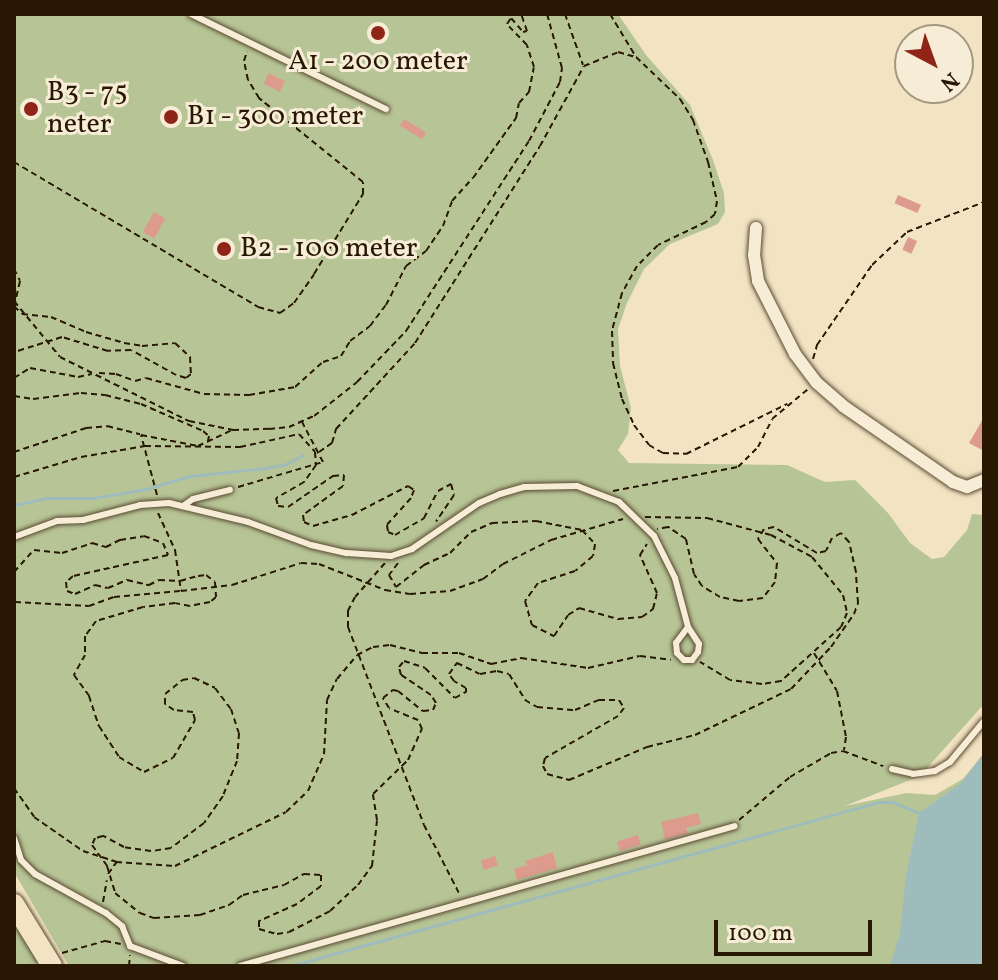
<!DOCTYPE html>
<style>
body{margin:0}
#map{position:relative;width:998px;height:980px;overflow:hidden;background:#f2e4c2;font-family:Vollkorn,serif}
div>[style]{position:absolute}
.green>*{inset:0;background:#b7c596}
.water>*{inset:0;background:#9fbcbd}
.stream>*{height:3px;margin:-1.5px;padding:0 1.5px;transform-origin:1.5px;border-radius:1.5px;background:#9fbcbd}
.building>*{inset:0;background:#dd9b8e;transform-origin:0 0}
.path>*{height:2px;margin-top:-1px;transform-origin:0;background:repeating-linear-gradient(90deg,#271703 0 6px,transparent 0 10px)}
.roads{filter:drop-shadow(0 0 2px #5a4a33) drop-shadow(0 0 2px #5a4a33)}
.service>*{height:6px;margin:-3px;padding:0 3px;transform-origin:3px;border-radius:3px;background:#f7edd7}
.minor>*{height:12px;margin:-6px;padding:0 6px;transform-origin:6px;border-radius:6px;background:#f7edd7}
.trunk>*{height:20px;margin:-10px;padding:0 10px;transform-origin:10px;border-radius:10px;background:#f2e4c2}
.dots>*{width:22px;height:22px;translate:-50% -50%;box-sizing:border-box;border:4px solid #f7edd7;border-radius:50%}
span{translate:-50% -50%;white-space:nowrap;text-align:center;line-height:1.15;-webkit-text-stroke:6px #f7edd7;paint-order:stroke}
.poi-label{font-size:28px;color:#271703}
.left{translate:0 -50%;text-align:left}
.frame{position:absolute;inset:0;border:16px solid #271703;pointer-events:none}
.north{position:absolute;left:894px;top:24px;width:80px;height:80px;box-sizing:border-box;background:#f7edd7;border:2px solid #a49782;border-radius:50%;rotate:139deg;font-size:22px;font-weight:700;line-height:32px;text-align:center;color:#271703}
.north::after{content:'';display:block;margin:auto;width:28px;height:36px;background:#8f2418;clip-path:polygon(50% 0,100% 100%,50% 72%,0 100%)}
.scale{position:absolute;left:714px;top:920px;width:158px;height:36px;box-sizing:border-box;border:4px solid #271703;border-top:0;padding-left:10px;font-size:24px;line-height:28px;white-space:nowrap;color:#271703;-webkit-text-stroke:6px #f7edd7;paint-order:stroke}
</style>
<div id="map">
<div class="green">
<i style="clip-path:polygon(14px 14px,618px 14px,646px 55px,690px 105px,713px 160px,724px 193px,725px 212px,718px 224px,670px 244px,644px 269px,627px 303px,618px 329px,620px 366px,631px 408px,628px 434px,618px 450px,629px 463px,787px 465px,825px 482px,855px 480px,888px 513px,910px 543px,932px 559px,944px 557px,967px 530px,972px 514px,984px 515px,984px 704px,920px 776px,845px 806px,906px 793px,935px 795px,963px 779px,984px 753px,984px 966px,69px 966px,14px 872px)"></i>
<i style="clip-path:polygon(14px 917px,40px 961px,31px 966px,14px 966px)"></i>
</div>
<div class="water">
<i style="clip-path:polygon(984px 753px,984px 966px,890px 966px,900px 933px,906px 875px,919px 813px,961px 783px)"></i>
</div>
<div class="stream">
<i style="left:14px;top:505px;width:33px;rotate:-12deg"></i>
<i style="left:46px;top:498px;width:48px"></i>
<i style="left:94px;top:498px;width:53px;rotate:-9.8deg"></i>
<i style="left:146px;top:489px;width:46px;rotate:-16.5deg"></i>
<i style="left:190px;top:476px;width:76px;rotate:-6deg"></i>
<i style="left:266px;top:468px;width:20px;rotate:-11deg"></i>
<i style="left:286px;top:464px;width:19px;rotate:-28deg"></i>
<i style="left:290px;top:966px;width:611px;rotate:-15.56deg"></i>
<i style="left:879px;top:802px;width:13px"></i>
<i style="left:892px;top:802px;width:29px;rotate:22deg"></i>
</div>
<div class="building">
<i style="left:269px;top:73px;width:18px;height:12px;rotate:27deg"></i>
<i style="left:404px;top:119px;width:26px;height:8px;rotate:31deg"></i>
<i style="left:898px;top:195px;width:25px;height:9px;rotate:23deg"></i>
<i style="left:154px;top:212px;width:13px;height:23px;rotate:29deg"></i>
<i style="left:908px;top:237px;width:10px;height:14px;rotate:24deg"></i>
<i style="clip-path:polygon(984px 417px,984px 451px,969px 443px)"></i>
<i style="clip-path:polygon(698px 813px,701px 824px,686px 828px,688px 833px,665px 840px,661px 822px)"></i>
<i style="left:638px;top:835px;width:10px;height:22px;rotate:73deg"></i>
<i style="clip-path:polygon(553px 852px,557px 868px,517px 880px,514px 869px,527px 865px,525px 861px)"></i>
<i style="left:495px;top:856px;width:10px;height:15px;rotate:73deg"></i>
</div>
<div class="path">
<i style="left:565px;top:14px;width:54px;rotate:70.6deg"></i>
<i style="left:610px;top:14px;width:50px;rotate:58.8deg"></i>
<i style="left:14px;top:162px;width:284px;rotate:30.7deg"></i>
<i style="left:258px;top:307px;width:23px;rotate:15deg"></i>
<i style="left:280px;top:313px;width:17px;rotate:-36deg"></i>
<i style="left:294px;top:303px;width:35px;rotate:-55deg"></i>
<i style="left:314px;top:274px;width:94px;rotate:-58.5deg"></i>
<i style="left:363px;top:194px;width:12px;rotate:-90deg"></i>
<i style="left:363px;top:182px;width:134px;rotate:-141.1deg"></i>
<i style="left:259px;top:98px;width:21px;rotate:-121deg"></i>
<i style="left:248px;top:80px;width:19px;rotate:-102deg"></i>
<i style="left:244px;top:61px;width:10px;rotate:-73deg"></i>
<i style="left:14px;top:269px;width:13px;rotate:63deg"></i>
<i style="left:20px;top:281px;width:26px;rotate:103deg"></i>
<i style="left:14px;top:306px;width:11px;rotate:45deg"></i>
<i style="left:22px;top:314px;width:29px;rotate:6deg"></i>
<i style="left:51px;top:317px;width:38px;rotate:23deg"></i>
<i style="left:86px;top:332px;width:40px;rotate:16deg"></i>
<i style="left:124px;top:343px;width:18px;rotate:9deg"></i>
<i style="left:142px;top:346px;width:33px;rotate:-5deg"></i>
<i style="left:175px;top:343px;width:21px;rotate:43deg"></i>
<i style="left:190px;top:357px;width:17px;rotate:87deg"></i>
<i style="left:191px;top:374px;width:6px;rotate:141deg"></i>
<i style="left:186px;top:378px;width:10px;rotate:-163deg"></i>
<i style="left:176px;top:375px;width:51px;rotate:-150.9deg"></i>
<i style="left:131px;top:350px;width:23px;rotate:178deg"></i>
<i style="left:108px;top:351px;width:48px;rotate:-163.1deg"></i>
<i style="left:62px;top:337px;width:50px;rotate:162.6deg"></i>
<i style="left:14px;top:301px;width:72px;rotate:50.6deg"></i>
<i style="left:60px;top:357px;width:144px;rotate:26.4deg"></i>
<i style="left:189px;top:421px;width:45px;rotate:11.6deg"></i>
<i style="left:233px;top:430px;width:36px;rotate:-2deg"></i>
<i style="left:269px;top:429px;width:20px;rotate:-6deg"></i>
<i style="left:289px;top:427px;width:27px;rotate:-24deg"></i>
<i style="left:314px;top:416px;width:55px;rotate:-38.3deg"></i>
<i style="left:357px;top:382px;width:71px;rotate:-46.1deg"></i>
<i style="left:406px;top:331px;width:226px;rotate:-57.1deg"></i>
<i style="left:529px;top:141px;width:67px;rotate:-62.3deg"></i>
<i style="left:560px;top:82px;width:14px;rotate:-82deg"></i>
<i style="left:562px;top:68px;width:56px;rotate:-105.5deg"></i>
<i style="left:813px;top:359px;width:15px;rotate:-74deg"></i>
<i style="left:817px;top:345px;width:97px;rotate:-55.5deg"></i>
<i style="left:872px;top:265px;width:48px;rotate:-43.3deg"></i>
<i style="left:907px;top:232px;width:83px;rotate:-21.3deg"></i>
<i style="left:99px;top:373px;width:17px;rotate:3deg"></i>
<i style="left:116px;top:374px;width:20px;rotate:20deg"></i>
<i style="left:135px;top:381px;width:11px;rotate:-15deg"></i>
<i style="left:146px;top:378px;width:60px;rotate:15.4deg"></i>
<i style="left:204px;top:394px;width:45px;rotate:1.3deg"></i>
<i style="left:249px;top:395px;width:47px;rotate:-9.9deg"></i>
<i style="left:295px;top:387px;width:38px;rotate:-42deg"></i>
<i style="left:323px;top:362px;width:19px;rotate:-18deg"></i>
<i style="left:341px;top:356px;width:17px;rotate:-59deg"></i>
<i style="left:350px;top:341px;width:25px;rotate:-37deg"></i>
<i style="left:370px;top:326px;width:26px;rotate:-53deg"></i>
<i style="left:386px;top:305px;width:44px;rotate:-62.9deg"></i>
<i style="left:406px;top:266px;width:25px;rotate:-37deg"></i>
<i style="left:426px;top:251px;width:30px;rotate:-56deg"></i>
<i style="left:443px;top:226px;width:27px;rotate:-70deg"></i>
<i style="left:452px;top:201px;width:31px;rotate:-48deg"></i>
<i style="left:473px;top:178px;width:74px;rotate:-54.4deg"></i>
<i style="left:516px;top:118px;width:15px;rotate:-79deg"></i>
<i style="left:519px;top:103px;width:15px;rotate:-48deg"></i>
<i style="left:529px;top:92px;width:25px;rotate:-79deg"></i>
<i style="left:534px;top:67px;width:23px;rotate:-108deg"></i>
<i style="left:527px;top:45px;width:29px;rotate:-134deg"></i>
<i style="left:507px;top:24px;width:7px;rotate:-56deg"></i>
<i style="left:511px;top:18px;width:18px;rotate:49deg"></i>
<i style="left:523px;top:32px;width:4px;rotate:-14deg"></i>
<i style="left:527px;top:31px;width:18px;rotate:-109deg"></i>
<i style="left:14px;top:378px;width:19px;rotate:-32deg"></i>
<i style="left:30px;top:368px;width:49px;rotate:10.6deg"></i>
<i style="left:78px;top:377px;width:14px;rotate:-12deg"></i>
<i style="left:14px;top:396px;width:19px;rotate:9deg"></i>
<i style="left:33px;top:399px;width:48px;rotate:-7.1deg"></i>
<i style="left:81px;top:393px;width:24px;rotate:5deg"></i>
<i style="left:105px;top:395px;width:37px;rotate:14deg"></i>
<i style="left:141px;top:404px;width:68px;rotate:23.5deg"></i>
<i style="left:203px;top:431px;width:8px;rotate:40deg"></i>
<i style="left:209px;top:436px;width:5px;rotate:101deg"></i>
<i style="left:14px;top:452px;width:76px;rotate:-18.4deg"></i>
<i style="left:86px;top:428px;width:21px;rotate:-5deg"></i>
<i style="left:107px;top:426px;width:34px;rotate:14deg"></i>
<i style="left:319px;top:452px;width:16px;rotate:-35deg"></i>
<i style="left:332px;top:443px;width:15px;rotate:-74deg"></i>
<i style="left:336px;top:429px;width:117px;rotate:-47.4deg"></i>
<i style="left:415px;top:343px;width:233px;rotate:-57.6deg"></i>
<i style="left:540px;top:146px;width:91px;rotate:-61.2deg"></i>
<i style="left:584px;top:66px;width:37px;rotate:-22deg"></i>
<i style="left:618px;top:52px;width:19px;rotate:16deg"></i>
<i style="left:636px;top:57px;width:61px;rotate:43.7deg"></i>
<i style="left:680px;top:99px;width:25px;rotate:58deg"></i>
<i style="left:693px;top:120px;width:45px;rotate:70.3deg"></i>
<i style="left:708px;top:162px;width:40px;rotate:77deg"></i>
<i style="left:717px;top:201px;width:13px;rotate:99deg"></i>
<i style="left:715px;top:214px;width:12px;rotate:138deg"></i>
<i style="left:706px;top:222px;width:53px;rotate:154.4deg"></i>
<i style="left:658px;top:245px;width:30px;rotate:135deg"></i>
<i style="left:637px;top:266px;width:31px;rotate:119deg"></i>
<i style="left:622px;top:293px;width:39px;rotate:105deg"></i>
<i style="left:612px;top:331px;width:32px;rotate:88deg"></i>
<i style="left:613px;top:363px;width:37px;rotate:76deg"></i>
<i style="left:622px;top:399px;width:29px;rotate:65deg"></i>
<i style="left:634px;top:425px;width:25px;rotate:53deg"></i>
<i style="left:649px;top:445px;width:16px;rotate:30deg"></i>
<i style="left:663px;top:453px;width:23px;rotate:2deg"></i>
<i style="left:686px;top:454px;width:113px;rotate:-26.3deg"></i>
<i style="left:14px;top:477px;width:70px;rotate:-16.6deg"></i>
<i style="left:81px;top:457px;width:65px;rotate:-9.8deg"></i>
<i style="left:145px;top:446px;width:95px;rotate:0.6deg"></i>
<i style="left:240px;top:447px;width:60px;rotate:-12.4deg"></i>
<i style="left:299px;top:434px;width:24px;rotate:48deg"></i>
<i style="left:315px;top:452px;width:13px;rotate:86deg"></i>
<i style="left:316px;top:465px;width:21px;rotate:125deg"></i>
<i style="left:304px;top:482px;width:32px;rotate:150deg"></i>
<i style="left:276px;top:498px;width:8px;rotate:76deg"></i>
<i style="left:278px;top:506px;width:10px;rotate:6deg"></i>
<i style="left:288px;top:507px;width:55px;rotate:-34.6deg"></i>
<i style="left:333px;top:476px;width:11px;rotate:-5deg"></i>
<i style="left:344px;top:475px;width:11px;rotate:95deg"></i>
<i style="left:343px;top:486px;width:49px;rotate:144.1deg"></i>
<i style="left:303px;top:515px;width:7px;rotate:82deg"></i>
<i style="left:304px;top:522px;width:10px;rotate:24deg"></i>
<i style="left:313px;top:526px;width:41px;rotate:-15.8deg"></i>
<i style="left:352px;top:515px;width:63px;rotate:-27.4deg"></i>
<i style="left:408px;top:486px;width:7px;rotate:34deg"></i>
<i style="left:414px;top:490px;width:9px;rotate:111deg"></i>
<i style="left:411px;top:498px;width:36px;rotate:132deg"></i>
<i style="left:387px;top:525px;width:7px;rotate:82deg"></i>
<i style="left:388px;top:532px;width:8px;rotate:23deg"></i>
<i style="left:395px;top:535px;width:34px;rotate:-30deg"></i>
<i style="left:424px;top:518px;width:30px;rotate:-63deg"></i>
<i style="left:438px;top:491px;width:15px;rotate:-28deg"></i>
<i style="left:451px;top:484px;width:11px;rotate:75deg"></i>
<i style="left:454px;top:495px;width:32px;rotate:124deg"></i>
<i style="left:238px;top:487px;width:89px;rotate:-16.4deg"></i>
<i style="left:323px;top:462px;width:45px;rotate:-117.7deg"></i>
<i style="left:613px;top:491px;width:127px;rotate:-10.9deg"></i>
<i style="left:738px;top:467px;width:28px;rotate:-45deg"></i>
<i style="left:758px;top:447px;width:31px;rotate:-63deg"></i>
<i style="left:772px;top:419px;width:47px;rotate:-39.8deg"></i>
<i style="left:157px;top:495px;width:62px;rotate:-104.9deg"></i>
<i style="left:141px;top:435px;width:58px;rotate:10.9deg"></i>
<i style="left:198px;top:446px;width:38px;rotate:-25deg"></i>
<i style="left:158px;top:513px;width:41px;rotate:65.3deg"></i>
<i style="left:175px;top:550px;width:41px;rotate:81.7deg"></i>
<i style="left:181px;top:591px;width:51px;rotate:-6.7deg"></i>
<i style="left:232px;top:585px;width:72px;rotate:-17.7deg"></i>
<i style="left:301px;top:563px;width:18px;rotate:3deg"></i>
<i style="left:319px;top:564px;width:71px;rotate:21.5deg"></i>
<i style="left:385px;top:590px;width:25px;rotate:9deg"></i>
<i style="left:410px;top:594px;width:40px;rotate:-4.3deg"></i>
<i style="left:450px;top:591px;width:35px;rotate:-20deg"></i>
<i style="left:483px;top:579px;width:25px;rotate:-37deg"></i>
<i style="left:503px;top:564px;width:54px;rotate:-26.6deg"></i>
<i style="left:551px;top:540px;width:75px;rotate:-16.3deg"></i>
<i style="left:645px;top:517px;width:62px;rotate:0.9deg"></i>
<i style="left:707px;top:518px;width:66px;rotate:14.9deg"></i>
<i style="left:771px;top:535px;width:47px;rotate:28.2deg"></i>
<i style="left:812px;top:557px;width:49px;rotate:50.8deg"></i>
<i style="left:843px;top:595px;width:18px;rotate:77deg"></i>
<i style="left:847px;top:613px;width:15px;rotate:113deg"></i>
<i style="left:841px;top:627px;width:81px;rotate:138deg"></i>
<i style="left:781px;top:681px;width:19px;rotate:171deg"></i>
<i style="left:762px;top:684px;width:32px;rotate:-173deg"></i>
<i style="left:730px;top:680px;width:35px;rotate:-149deg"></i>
<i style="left:385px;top:563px;width:45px;rotate:131.4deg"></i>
<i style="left:355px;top:597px;width:16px;rotate:117deg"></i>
<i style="left:348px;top:611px;width:16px;rotate:90deg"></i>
<i style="left:348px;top:627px;width:212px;rotate:69deg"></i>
<i style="left:424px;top:825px;width:76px;rotate:62.8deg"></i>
<i style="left:398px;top:563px;width:15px;rotate:127deg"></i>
<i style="left:389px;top:575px;width:14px;rotate:60deg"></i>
<i style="left:396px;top:587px;width:36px;rotate:-38deg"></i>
<i style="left:424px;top:565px;width:29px;rotate:-25deg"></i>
<i style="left:450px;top:553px;width:30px;rotate:-45deg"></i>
<i style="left:471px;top:532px;width:23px;rotate:-23deg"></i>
<i style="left:492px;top:523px;width:44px;rotate:-2.6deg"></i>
<i style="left:536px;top:521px;width:47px;rotate:11.1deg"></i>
<i style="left:582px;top:530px;width:19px;rotate:47deg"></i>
<i style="left:595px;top:544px;width:12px;rotate:99deg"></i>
<i style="left:593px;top:556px;width:23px;rotate:140deg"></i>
<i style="left:575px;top:571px;width:39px;rotate:162deg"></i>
<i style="left:538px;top:583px;width:22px;rotate:126deg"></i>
<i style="left:525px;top:601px;width:25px;rotate:74deg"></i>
<i style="left:532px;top:625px;width:25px;rotate:27deg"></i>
<i style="left:554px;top:636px;width:25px;rotate:-56deg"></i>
<i style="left:568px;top:615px;width:13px;rotate:-32deg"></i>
<i style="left:579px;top:608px;width:41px;rotate:15.8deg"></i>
<i style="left:618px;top:619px;width:24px;rotate:-5deg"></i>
<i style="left:642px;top:617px;width:14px;rotate:-36deg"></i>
<i style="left:653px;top:609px;width:16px;rotate:-76deg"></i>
<i style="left:657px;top:593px;width:42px;rotate:-114.1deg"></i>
<i style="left:640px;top:555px;width:13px;rotate:-58deg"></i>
<i style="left:14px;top:572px;width:30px;rotate:-48deg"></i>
<i style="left:34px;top:550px;width:28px;rotate:6deg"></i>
<i style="left:62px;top:553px;width:32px;rotate:-18deg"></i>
<i style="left:92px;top:543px;width:15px;rotate:16deg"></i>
<i style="left:106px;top:547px;width:16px;rotate:-27deg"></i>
<i style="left:120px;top:540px;width:24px;rotate:-9deg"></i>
<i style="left:144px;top:536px;width:20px;rotate:20deg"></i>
<i style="left:163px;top:543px;width:13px;rotate:67deg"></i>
<i style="left:168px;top:555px;width:97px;rotate:167.5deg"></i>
<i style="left:73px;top:576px;width:9px;rotate:139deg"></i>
<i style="left:66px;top:582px;width:9px;rotate:84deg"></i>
<i style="left:67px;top:591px;width:9px;rotate:21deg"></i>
<i style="left:75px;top:594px;width:22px;rotate:-24deg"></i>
<i style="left:95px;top:585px;width:13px;rotate:13deg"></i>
<i style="left:108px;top:588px;width:21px;rotate:-23deg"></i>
<i style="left:127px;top:580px;width:23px;rotate:13deg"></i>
<i style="left:149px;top:585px;width:11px;rotate:-27deg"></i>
<i style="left:159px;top:580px;width:21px;rotate:3deg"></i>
<i style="left:180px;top:581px;width:19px;rotate:-16deg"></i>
<i style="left:198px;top:576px;width:8px;rotate:-7deg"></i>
<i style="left:206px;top:575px;width:11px;rotate:38deg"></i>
<i style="left:215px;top:582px;width:15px;rotate:86deg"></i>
<i style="left:216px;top:597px;width:8px;rotate:140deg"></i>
<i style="left:210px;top:602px;width:20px;rotate:169deg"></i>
<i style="left:190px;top:606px;width:15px;rotate:-169deg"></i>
<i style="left:175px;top:603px;width:32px;rotate:173deg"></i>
<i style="left:143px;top:607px;width:49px;rotate:163.4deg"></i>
<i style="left:96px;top:621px;width:19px;rotate:126deg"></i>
<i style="left:85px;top:636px;width:19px;rotate:90deg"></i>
<i style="left:85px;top:655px;width:23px;rotate:119deg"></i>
<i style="left:74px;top:675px;width:26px;rotate:54deg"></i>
<i style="left:89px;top:696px;width:32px;rotate:72deg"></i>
<i style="left:99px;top:726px;width:37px;rotate:57deg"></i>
<i style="left:119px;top:757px;width:29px;rotate:31deg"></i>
<i style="left:144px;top:772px;width:32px;rotate:-26deg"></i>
<i style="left:173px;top:758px;width:44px;rotate:-59.9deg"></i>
<i style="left:195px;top:720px;width:8px;rotate:-104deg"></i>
<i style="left:193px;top:712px;width:19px;rotate:-174deg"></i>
<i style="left:174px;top:710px;width:11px;rotate:-146deg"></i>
<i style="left:165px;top:704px;width:10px;rotate:-90deg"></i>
<i style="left:165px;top:694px;width:22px;rotate:-39deg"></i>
<i style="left:182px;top:680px;width:12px;rotate:-9deg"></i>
<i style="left:194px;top:678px;width:23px;rotate:25deg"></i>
<i style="left:215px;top:688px;width:26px;rotate:53deg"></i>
<i style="left:231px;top:709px;width:25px;rotate:72deg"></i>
<i style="left:239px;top:733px;width:28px;rotate:94deg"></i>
<i style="left:237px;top:761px;width:38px;rotate:112deg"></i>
<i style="left:223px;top:796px;width:33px;rotate:125deg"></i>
<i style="left:204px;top:823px;width:41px;rotate:142.9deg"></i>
<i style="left:171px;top:848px;width:20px;rotate:171deg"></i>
<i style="left:151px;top:851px;width:27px;rotate:-172deg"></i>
<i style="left:124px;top:847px;width:24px;rotate:-152deg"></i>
<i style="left:103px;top:836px;width:8px;rotate:166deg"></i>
<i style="left:95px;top:838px;width:8px;rotate:113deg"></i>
<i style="left:92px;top:845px;width:26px;rotate:54deg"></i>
<i style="left:107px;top:866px;width:28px;rotate:73deg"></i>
<i style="left:115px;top:893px;width:32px;rotate:39deg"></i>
<i style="left:140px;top:913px;width:15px;rotate:20deg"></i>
<i style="left:154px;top:918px;width:46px;rotate:-3.7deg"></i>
<i style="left:200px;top:915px;width:31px;rotate:-19deg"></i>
<i style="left:229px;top:905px;width:17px;rotate:-36deg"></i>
<i style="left:243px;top:895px;width:42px;rotate:-13.7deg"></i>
<i style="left:284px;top:885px;width:23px;rotate:-29deg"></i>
<i style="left:304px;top:874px;width:17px;rotate:3deg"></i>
<i style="left:321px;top:875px;width:11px;rotate:90deg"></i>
<i style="left:321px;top:886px;width:30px;rotate:143deg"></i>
<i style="left:297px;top:904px;width:42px;rotate:155.9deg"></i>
<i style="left:259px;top:921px;width:8px;rotate:90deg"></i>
<i style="left:259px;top:929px;width:19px;rotate:16deg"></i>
<i style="left:277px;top:934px;width:12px;rotate:-9deg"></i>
<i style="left:289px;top:932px;width:46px;rotate:-27.1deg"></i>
<i style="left:330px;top:911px;width:38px;rotate:-43deg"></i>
<i style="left:358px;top:885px;width:24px;rotate:-54deg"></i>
<i style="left:372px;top:866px;width:46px;rotate:-83.8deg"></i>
<i style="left:377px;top:820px;width:26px;rotate:-99deg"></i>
<i style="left:373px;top:794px;width:49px;rotate:-44.2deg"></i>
<i style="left:408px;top:760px;width:34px;rotate:-66deg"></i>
<i style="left:422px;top:729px;width:10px;rotate:-114deg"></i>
<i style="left:418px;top:720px;width:31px;rotate:-158deg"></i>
<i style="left:389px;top:708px;width:12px;rotate:-121deg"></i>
<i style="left:383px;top:698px;width:13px;rotate:-39deg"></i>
<i style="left:393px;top:690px;width:5px;rotate:11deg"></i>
<i style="left:398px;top:691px;width:32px;rotate:39deg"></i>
<i style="left:423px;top:711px;width:10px;rotate:-6deg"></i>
<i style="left:433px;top:710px;width:8px;rotate:-67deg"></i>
<i style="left:436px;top:703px;width:9px;rotate:-122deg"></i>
<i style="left:431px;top:695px;width:36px;rotate:-146deg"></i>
<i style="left:401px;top:675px;width:8px;rotate:-104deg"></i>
<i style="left:399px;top:667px;width:8px;rotate:-50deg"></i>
<i style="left:404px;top:661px;width:22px;rotate:18deg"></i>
<i style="left:425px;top:668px;width:42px;rotate:45deg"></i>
<i style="left:455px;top:698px;width:13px;rotate:-29deg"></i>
<i style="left:466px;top:692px;width:4px;rotate:-90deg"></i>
<i style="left:466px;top:688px;width:14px;rotate:-150deg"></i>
<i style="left:454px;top:681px;width:9px;rotate:-126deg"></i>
<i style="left:449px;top:674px;width:14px;rotate:-54deg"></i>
<i style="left:457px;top:663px;width:25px;rotate:26deg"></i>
<i style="left:480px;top:674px;width:17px;rotate:-10deg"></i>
<i style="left:497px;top:671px;width:12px;rotate:14deg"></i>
<i style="left:509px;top:674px;width:31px;rotate:58deg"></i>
<i style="left:525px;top:700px;width:14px;rotate:30deg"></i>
<i style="left:537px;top:707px;width:38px;rotate:5deg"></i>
<i style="left:575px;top:710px;width:26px;rotate:-23deg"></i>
<i style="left:599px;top:700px;width:20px"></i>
<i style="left:619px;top:700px;width:9px;rotate:58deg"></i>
<i style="left:624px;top:708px;width:10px;rotate:127deg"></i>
<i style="left:618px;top:716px;width:84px;rotate:150.1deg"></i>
<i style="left:545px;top:758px;width:8px;rotate:104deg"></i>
<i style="left:543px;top:766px;width:9px;rotate:63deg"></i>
<i style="left:547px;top:774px;width:23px;rotate:15deg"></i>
<i style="left:569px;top:780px;width:85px;rotate:-22.9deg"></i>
<i style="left:647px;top:747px;width:49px;rotate:-14deg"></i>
<i style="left:695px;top:735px;width:106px;rotate:-25.6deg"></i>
<i style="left:791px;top:689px;width:58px;rotate:-46.4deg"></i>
<i style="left:831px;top:647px;width:40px;rotate:-55.1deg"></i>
<i style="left:854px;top:614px;width:12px;rotate:-70deg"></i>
<i style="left:858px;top:603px;width:31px;rotate:-94deg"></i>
<i style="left:856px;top:572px;width:31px;rotate:-103deg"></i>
<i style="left:849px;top:542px;width:12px;rotate:-132deg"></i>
<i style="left:841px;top:533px;width:10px;rotate:151deg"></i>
<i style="left:832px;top:538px;width:14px;rotate:115deg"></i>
<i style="left:826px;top:551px;width:9px;rotate:167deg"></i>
<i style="left:817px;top:553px;width:50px;rotate:-148.8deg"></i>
<i style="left:774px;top:527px;width:10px;rotate:169deg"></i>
<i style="left:764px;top:529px;width:12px;rotate:121deg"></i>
<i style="left:758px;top:539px;width:31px;rotate:52deg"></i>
<i style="left:777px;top:563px;width:19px;rotate:96deg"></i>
<i style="left:775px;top:582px;width:20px;rotate:127deg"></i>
<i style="left:763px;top:598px;width:24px;rotate:173deg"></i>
<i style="left:739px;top:601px;width:19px;rotate:-168deg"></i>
<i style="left:720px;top:597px;width:21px;rotate:-149deg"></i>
<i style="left:702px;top:586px;width:14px;rotate:-124deg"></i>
<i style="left:694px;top:574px;width:36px;rotate:-103deg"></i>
<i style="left:686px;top:539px;width:22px;rotate:-146deg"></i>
<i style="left:668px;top:527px;width:11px;rotate:170deg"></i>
<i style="left:15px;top:602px;width:74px;rotate:3.1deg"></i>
<i style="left:89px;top:606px;width:27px;rotate:-20deg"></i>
<i style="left:114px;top:597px;width:66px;rotate:-5.2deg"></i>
<i style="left:814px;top:653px;width:44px;rotate:58.8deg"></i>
<i style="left:837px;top:691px;width:47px;rotate:78.9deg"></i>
<i style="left:846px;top:737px;width:13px;rotate:99deg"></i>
<i style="left:14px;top:788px;width:35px;rotate:55deg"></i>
<i style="left:34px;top:817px;width:60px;rotate:34.8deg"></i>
<i style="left:83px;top:851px;width:35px;rotate:18deg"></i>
<i style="left:116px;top:862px;width:59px;rotate:3.9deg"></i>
<i style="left:175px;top:866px;width:123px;rotate:-25.9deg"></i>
<i style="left:286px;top:812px;width:30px;rotate:-44deg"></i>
<i style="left:308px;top:791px;width:40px;rotate:-66.6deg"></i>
<i style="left:324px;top:754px;width:54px;rotate:-86.8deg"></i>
<i style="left:327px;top:700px;width:23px;rotate:-65deg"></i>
<i style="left:337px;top:679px;width:31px;rotate:-50deg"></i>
<i style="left:357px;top:655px;width:18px;rotate:-27deg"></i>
<i style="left:373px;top:647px;width:17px;rotate:-7deg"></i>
<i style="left:390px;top:645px;width:33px;rotate:14deg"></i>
<i style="left:422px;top:653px;width:37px"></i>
<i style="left:459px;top:653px;width:34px;rotate:19deg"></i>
<i style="left:491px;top:664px;width:31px;rotate:-11deg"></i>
<i style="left:521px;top:658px;width:68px;rotate:8.5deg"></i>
<i style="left:588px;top:668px;width:53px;rotate:-13deg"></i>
<i style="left:640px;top:656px;width:31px;rotate:7deg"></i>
<i style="left:739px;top:820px;width:67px;rotate:-40.1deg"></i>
<i style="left:790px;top:777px;width:48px;rotate:-30.3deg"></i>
<i style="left:831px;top:753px;width:12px;rotate:-9deg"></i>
<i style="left:843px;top:751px;width:43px;rotate:20.6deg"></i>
<i style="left:108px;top:874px;width:14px;rotate:-54deg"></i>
<i style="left:103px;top:902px;width:22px;rotate:-80deg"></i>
<i style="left:62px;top:953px;width:45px;rotate:-15.6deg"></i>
<i style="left:105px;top:941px;width:16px;rotate:11deg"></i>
<i style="left:129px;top:966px;width:11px;rotate:-85deg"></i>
</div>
<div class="roads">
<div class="service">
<i style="left:191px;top:14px;width:217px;rotate:26deg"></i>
<i style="left:183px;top:506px;width:12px;rotate:-35deg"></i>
<i style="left:193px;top:499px;width:38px;rotate:-14deg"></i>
<i style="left:14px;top:537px;width:46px;rotate:-20.4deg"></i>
<i style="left:57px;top:521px;width:26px;rotate:-2deg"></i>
<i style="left:83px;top:520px;width:59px;rotate:-14.7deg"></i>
<i style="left:140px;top:505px;width:29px;rotate:-4deg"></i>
<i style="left:169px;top:503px;width:81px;rotate:13.5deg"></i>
<i style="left:248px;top:522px;width:67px;rotate:20.1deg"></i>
<i style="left:311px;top:545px;width:37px;rotate:13deg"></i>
<i style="left:347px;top:553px;width:44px;rotate:3.9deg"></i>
<i style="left:391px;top:556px;width:22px;rotate:-18deg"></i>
<i style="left:412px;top:549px;width:81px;rotate:-34.5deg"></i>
<i style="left:479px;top:503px;width:23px;rotate:-23deg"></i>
<i style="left:500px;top:494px;width:25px;rotate:-16deg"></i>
<i style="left:524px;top:487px;width:53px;rotate:-1.1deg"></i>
<i style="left:577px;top:486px;width:45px;rotate:20.9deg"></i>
<i style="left:619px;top:502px;width:49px;rotate:44.2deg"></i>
<i style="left:654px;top:536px;width:47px;rotate:63.4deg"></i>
<i style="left:675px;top:578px;width:51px;rotate:75.1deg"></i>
<i style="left:688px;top:627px;width:20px;rotate:127deg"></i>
<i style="left:676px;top:643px;width:10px;rotate:84deg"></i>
<i style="left:677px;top:653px;width:10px;rotate:45deg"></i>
<i style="left:684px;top:660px;width:8px"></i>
<i style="left:692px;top:660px;width:10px;rotate:-53deg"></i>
<i style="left:698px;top:652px;width:8px;rotate:-83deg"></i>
<i style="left:699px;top:644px;width:20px;rotate:-123deg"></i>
<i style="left:892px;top:769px;width:22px;rotate:13deg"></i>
<i style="left:913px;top:774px;width:22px;rotate:-8deg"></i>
<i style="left:935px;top:771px;width:17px;rotate:-31deg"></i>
<i style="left:950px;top:762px;width:53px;rotate:-50.3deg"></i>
<i style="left:14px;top:838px;width:23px;rotate:72deg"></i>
<i style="left:21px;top:860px;width:20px;rotate:45deg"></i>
<i style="left:35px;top:874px;width:81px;rotate:28.8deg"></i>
<i style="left:106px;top:913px;width:21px;rotate:39deg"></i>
<i style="left:122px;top:926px;width:22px;rotate:68deg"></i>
<i style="left:130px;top:946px;width:57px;rotate:20.7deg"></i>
<i style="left:240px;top:966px;width:514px;rotate:-15.79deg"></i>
</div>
<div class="minor">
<i style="left:756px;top:228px;width:27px;rotate:94deg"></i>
<i style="left:754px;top:255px;width:26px;rotate:81deg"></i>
<i style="left:758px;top:281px;width:82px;rotate:63.1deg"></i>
<i style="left:795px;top:354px;width:36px;rotate:53deg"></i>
<i style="left:817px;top:383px;width:35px;rotate:41deg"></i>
<i style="left:843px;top:406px;width:134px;rotate:34.6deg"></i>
<i style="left:953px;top:482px;width:15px;rotate:20deg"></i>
<i style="left:967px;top:487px;width:18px;rotate:-22deg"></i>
</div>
<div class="trunk">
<i style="left:14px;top:904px;width:73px;rotate:58.5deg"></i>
</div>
</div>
<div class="dots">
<i style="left:378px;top:33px;background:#8f2418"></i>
<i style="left:31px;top:109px;background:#8f2418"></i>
<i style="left:171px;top:117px;background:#8f2418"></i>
<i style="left:224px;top:249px;background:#8f2418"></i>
</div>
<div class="poi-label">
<span style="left:378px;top:62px">A1 - 200 meter</span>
<span class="left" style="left:47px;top:109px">B3 - 75<br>neter</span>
<span class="left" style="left:187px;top:117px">B1 - 300 meter</span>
<span class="left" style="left:240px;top:249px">B2 - 100 meter</span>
</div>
<div class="frame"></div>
<div class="north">N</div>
<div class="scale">100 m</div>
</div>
